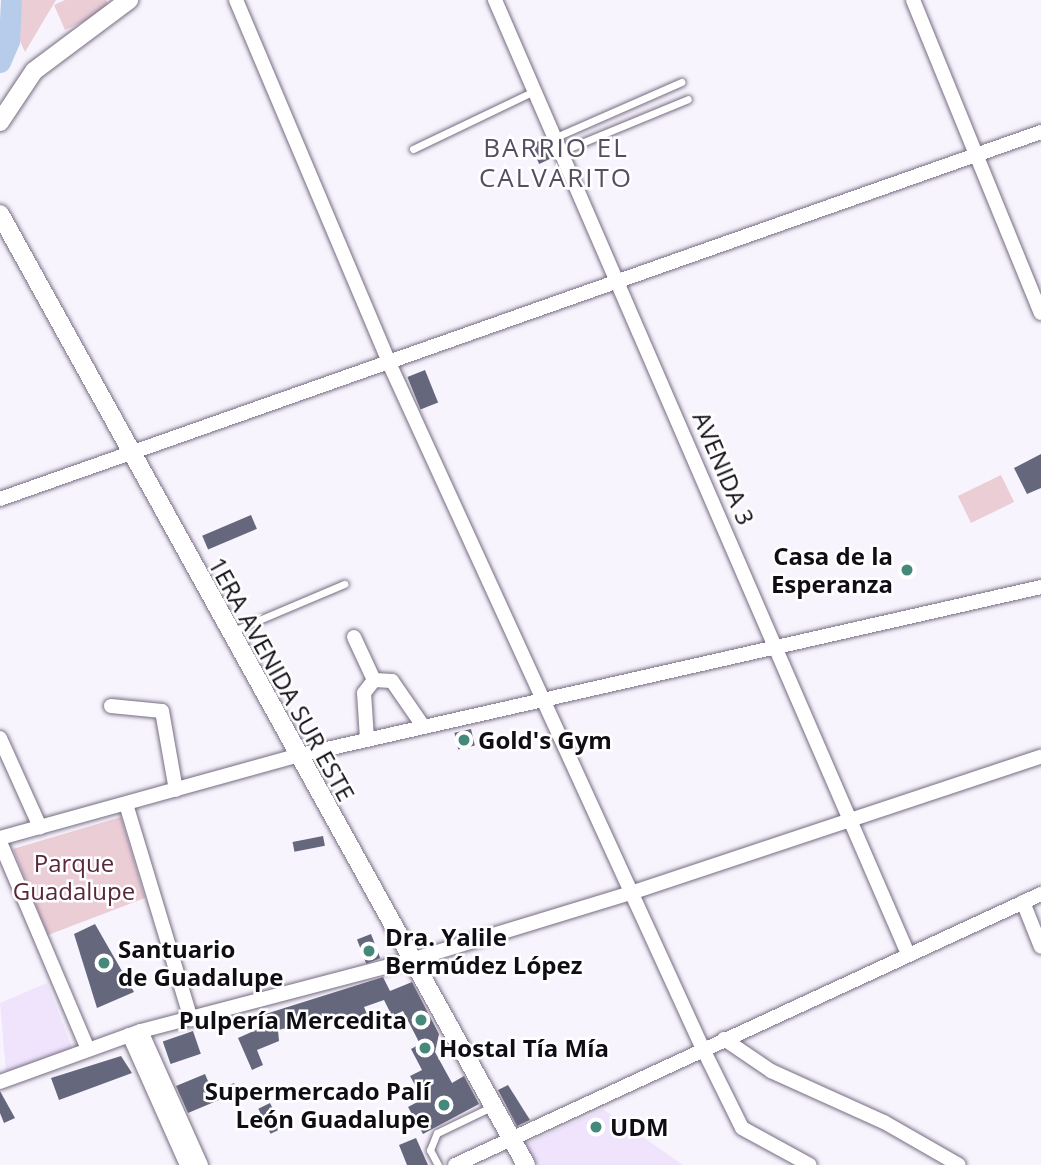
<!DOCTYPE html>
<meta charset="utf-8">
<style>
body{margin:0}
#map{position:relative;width:1041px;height:1165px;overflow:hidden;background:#f8f4fd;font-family:"Open Sans",sans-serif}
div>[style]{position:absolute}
.built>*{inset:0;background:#f0e4fd}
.green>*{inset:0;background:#ebcdd6;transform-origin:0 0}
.river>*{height:21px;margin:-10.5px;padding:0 10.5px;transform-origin:10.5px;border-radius:10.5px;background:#b6ccea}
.building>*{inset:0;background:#65677c;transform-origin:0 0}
.roads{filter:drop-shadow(0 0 2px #766c81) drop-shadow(0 0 2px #766c81)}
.service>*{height:7px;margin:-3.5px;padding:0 3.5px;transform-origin:3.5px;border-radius:3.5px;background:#fff}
.minor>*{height:14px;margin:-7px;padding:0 7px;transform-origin:7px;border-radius:7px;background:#fff}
.tertiary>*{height:18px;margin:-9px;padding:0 9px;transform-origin:9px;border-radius:9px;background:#fff}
.dots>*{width:19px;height:19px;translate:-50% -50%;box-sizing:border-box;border:4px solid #fff;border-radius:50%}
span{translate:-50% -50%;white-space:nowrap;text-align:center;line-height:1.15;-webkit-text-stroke:5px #fff;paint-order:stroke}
.street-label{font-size:24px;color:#100d14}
.poi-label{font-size:24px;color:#100d14;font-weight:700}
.right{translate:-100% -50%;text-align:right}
.left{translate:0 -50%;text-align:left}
.park-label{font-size:24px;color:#5a263a}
.neighbourhood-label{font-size:26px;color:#574d61;letter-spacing:2px}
</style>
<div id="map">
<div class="built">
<i style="clip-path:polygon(47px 983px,73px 1050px,6px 1072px,0 1003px)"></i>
<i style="clip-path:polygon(603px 1109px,683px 1165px,538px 1165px,525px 1144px)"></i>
</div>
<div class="green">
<i style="clip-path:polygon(22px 0,56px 0,25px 52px,11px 22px)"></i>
<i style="clip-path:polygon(65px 0,106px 0,110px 9px,65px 30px,54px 5px)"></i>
<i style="left:1001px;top:475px;width:30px;height:48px;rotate:64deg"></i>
<i style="clip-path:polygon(121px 817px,145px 898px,48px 935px,13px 849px)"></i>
</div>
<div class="river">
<i style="left:0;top:62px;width:23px;rotate:-67deg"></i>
<i style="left:9px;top:41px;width:41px;rotate:-87.2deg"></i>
</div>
<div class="building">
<i style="left:543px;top:139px;width:21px;height:14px;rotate:65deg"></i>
<i style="left:425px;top:370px;width:35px;height:19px;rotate:68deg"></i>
<i style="clip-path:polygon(1041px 454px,1041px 488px,1027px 494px,1014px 468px)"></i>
<i style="left:251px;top:515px;width:15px;height:53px;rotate:67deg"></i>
<i style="left:471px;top:729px;width:17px;height:17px;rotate:77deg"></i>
<i style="left:323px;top:836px;width:10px;height:31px;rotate:79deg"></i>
<i style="clip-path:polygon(95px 924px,134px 992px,97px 1008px,74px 934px)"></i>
<i style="left:371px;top:934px;width:26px;height:15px;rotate:69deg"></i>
<i style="clip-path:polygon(383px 977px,390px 991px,412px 982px,439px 1034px,435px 1052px,452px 1083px,464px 1076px,479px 1104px,423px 1134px,408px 1107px,423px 1099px,410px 1076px,422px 1070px,411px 1049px,420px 1044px,403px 1011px,392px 1016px,384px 1000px,364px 1007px,369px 1019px,360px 1022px,358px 1016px,344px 1022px,341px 1015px,278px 1030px,279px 1041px,257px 1050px,263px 1065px,252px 1070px,238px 1038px,263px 1027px,259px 1016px)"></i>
<i style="left:193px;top:1031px;width:24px;height:32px;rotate:71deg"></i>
<i style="clip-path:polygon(121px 1056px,132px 1073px,59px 1100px,51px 1078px)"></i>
<i style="clip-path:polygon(205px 1074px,213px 1093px,234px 1083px,238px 1092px,188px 1113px,176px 1086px)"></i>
<i style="clip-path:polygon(508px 1085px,530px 1120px,517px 1126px,498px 1090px)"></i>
<i style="clip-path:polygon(0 1091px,15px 1118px,4px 1123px,0 1113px)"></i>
<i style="left:270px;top:1103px;width:28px;height:13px;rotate:64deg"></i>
<i style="clip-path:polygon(416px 1138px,428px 1165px,407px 1165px,399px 1145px)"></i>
</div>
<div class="roads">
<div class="service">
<i style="left:556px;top:137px;width:137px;rotate:-23.7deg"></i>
<i style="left:413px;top:149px;width:134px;rotate:-25.6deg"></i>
<i style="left:562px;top:151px;width:136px;rotate:-22.4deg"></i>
<i style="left:233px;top:631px;width:121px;rotate:-22.9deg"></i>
<i style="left:438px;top:1165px;width:17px;rotate:-118deg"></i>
<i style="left:430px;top:1150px;width:18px;rotate:-68deg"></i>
<i style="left:437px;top:1133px;width:60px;rotate:-25.7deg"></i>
</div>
<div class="minor">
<i style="left:236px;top:0;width:394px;rotate:67.1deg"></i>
<i style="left:389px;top:363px;width:754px;rotate:65.41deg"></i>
<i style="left:703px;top:1049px;width:88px;rotate:63.7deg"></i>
<i style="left:742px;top:1128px;width:77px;rotate:28.6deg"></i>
<i style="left:495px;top:0;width:1040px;rotate:66.59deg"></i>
<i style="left:913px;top:0;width:338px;rotate:67.8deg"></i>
<i style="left:0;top:499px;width:1104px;rotate:-19.42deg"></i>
<i style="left:354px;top:637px;width:47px;rotate:65.1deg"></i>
<i style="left:111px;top:706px;width:51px;rotate:5.6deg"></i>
<i style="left:162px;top:711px;width:80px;rotate:80deg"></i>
<i style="left:0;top:738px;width:98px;rotate:65.8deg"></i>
<i style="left:367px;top:739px;width:46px;rotate:-93.7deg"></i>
<i style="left:364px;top:693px;width:16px;rotate:-52deg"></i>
<i style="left:374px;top:680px;width:18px;rotate:3deg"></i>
<i style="left:392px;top:681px;width:55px;rotate:55.4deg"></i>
<i style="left:126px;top:804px;width:225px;rotate:73.2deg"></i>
<i style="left:0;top:838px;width:307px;rotate:-15.5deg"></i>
<i style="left:296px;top:756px;width:764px;rotate:-12.78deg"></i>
<i style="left:0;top:842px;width:225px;rotate:67deg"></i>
<i style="left:1023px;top:902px;width:48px;rotate:68.2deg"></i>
<i style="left:141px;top:1031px;width:147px;rotate:65.9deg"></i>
<i style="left:129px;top:1035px;width:142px;rotate:66deg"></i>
<i style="left:724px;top:1039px;width:57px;rotate:34.2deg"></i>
<i style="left:771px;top:1071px;width:124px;rotate:24.3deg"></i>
<i style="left:884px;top:1122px;width:86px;rotate:29.8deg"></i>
<i style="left:0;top:1082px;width:150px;rotate:-19.9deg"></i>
<i style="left:141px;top:1031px;width:276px;rotate:-14.7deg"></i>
<i style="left:408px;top:961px;width:233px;rotate:-17deg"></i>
<i style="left:631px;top:893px;width:432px;rotate:-18.4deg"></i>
<i style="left:455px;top:1165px;width:646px;rotate:-24.82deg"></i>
</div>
<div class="tertiary">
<i style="left:0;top:122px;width:61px;rotate:-56.3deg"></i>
<i style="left:34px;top:71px;width:119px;rotate:-36.8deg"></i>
<i style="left:0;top:214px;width:1087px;rotate:61.05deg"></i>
</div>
</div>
<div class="dots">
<i style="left:907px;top:570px;background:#45897c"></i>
<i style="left:464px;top:740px;background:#45897c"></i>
<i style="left:369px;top:951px;background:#45897c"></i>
<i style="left:104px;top:963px;background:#45897c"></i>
<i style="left:421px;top:1020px;background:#45897c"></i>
<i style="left:425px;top:1048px;background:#45897c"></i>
<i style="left:444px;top:1105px;background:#45897c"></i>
<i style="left:596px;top:1127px;background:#45897c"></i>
</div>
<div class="street-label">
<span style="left:724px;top:468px;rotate:67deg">AVENIDA 3</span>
<span style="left:282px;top:679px;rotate:61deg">1ERA AVENIDA SUR ESTE</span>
</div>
<div class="poi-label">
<span class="right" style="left:893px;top:570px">Casa de la<br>Esperanza</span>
<span class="left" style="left:478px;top:740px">Gold's Gym</span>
<span class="left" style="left:385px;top:951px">Dra. Yalile<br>Bermúdez López</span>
<span class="left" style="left:118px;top:963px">Santuario<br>de Guadalupe</span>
<span class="right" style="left:407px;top:1020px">Pulpería Mercedita</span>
<span class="left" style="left:439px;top:1048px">Hostal Tía Mía</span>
<span class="right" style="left:430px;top:1105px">Supermercado Palí<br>León Guadalupe</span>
<span class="left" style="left:610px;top:1127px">UDM</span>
</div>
<div class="park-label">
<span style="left:74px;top:877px">Parque<br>Guadalupe</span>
</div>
<div class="neighbourhood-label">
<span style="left:556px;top:163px">BARRIO EL<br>CALVARITO</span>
</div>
</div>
